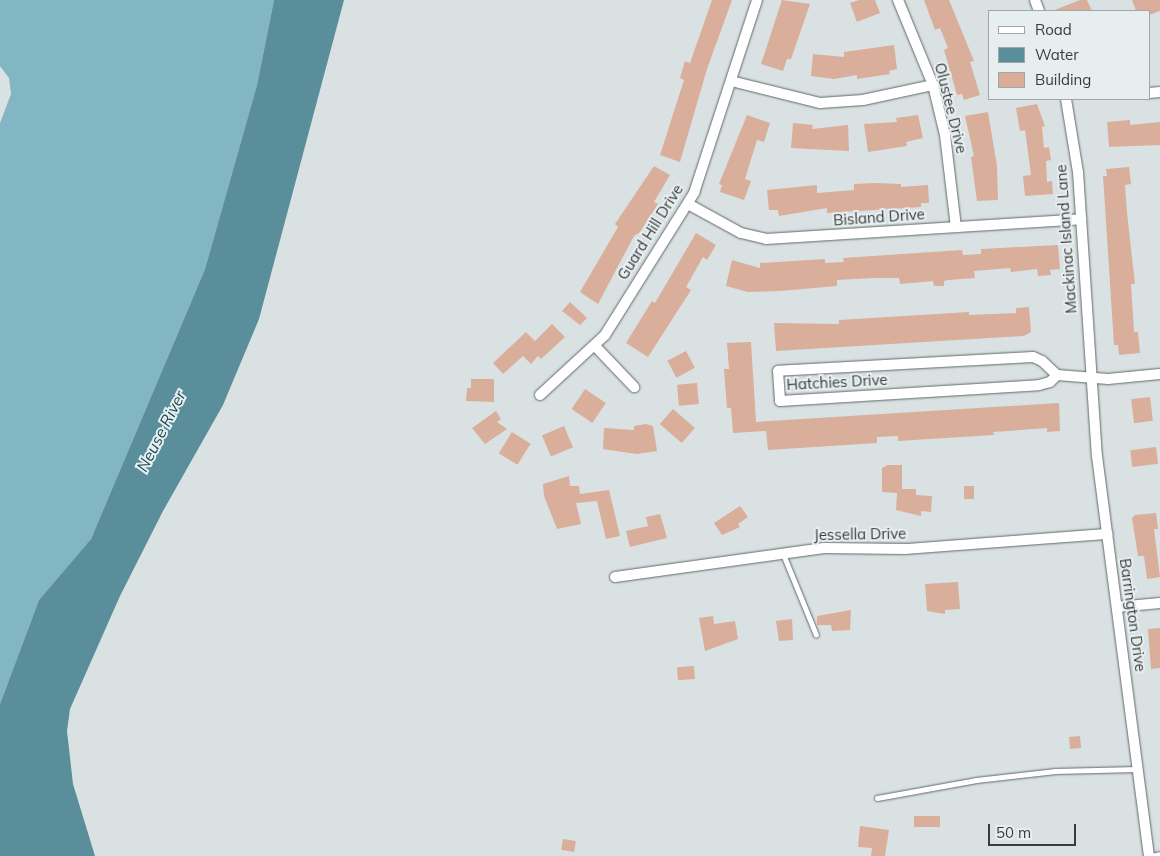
<!DOCTYPE html>
<style>
body{margin:0}
#map{position:relative;width:1160px;height:856px;overflow:hidden;background:#dae1e2;font-family:Mulish,sans-serif}
div>[style]{position:absolute}
.forest>*{inset:0;background:#81b6c2}
.water>*{inset:0;background:#5a8e9a}
.building>*{inset:0;background:#d9ae9a;transform-origin:0 0}
.roads{filter:drop-shadow(0 0 1px #62686a) drop-shadow(0 0 1px #62686a)}
.service>*{height:5px;margin:-2.5px;padding:0 2.5px;transform-origin:2.5px;border-radius:2.5px;background:#fff}
.minor>*{height:10px;margin:-5px;padding:0 5px;transform-origin:5px;border-radius:5px;background:#fff}
span{translate:-50% -50%;white-space:nowrap;text-align:center;line-height:1.15;-webkit-text-stroke:4px #e7eef0;paint-order:stroke}
.street-label{font-size:15px;color:#393c3c}
.water-label{font-size:16px;color:#194852;font-style:italic}
.legend{position:absolute;left:988px;top:10px;width:162px;height:90px;box-sizing:border-box;background:#e7eef0;border:1px solid #a1a7a8;margin:0;padding:6px 9px;list-style:none;font-size:15px;color:#393c3c}
.legend li{display:flex;align-items:center;gap:10px;height:25px}
.legend b{width:25px;border:1px solid #a1a7a8}
.scale{position:absolute;left:988px;top:824px;width:88px;height:22px;box-sizing:border-box;border:2px solid #393c3c;border-top:0;padding-left:6px;font-size:15px;line-height:18px;white-space:nowrap;color:#393c3c;-webkit-text-stroke:4px #e7eef0;paint-order:stroke}
</style>
<div id="map">
<div class="forest">
<i style="clip-path:polygon(0 0,274px 0,257px 85px,205px 269px,91px 539px,39px 600px,0 704px,0 123px,11px 94px,9px 78px,0 66px)"></i>
</div>
<div class="water">
<i style="clip-path:polygon(274px 0,344px 0,259px 319px,223px 405px,163px 511px,120px 596px,70px 709px,67px 731px,73px 784px,95px 856px,0 856px,0 704px,39px 600px,91px 539px,205px 269px,257px 85px)"></i>
</div>
<div class="building">
<i style="clip-path:polygon(712px 0,732px 0,707px 69px,680px 162px,660px 155px,684px 80px,680px 78px,685px 61px,690px 63px)"></i>
<i style="clip-path:polygon(782px 0,810px 4px,791px 59px,787px 59px,783px 71px,761px 64px)"></i>
<i style="clip-path:polygon(859px 0,875px 0,880px 13px,857px 22px,850px 3px)"></i>
<i style="clip-path:polygon(924px 0,949px 0,974px 61px,970px 62px,980px 95px,964px 100px,962px 94px,957px 95px,944px 50px,948px 48px,940px 28px,935px 30px)"></i>
<i style="clip-path:polygon(1080px 0,1087px 0,1092px 11px,1052px 11px)"></i>
<i style="clip-path:polygon(1132px 0,1160px 0,1160px 11px,1149px 15px,1149px 11px,1136px 11px)"></i>
<i style="clip-path:polygon(894px 45px,897px 69px,889px 71px,890px 74px,857px 79px,857px 75px,834px 79px,811px 76px,813px 54px,844px 57px,844px 52px)"></i>
<i style="clip-path:polygon(1037px 104px,1045px 126px,1042px 127px,1044px 148px,1049px 147px,1051px 160px,1046px 161px,1047px 182px,1052px 181px,1053px 194px,1025px 196px,1023px 176px,1031px 175px,1025px 130px,1020px 131px,1016px 108px)"></i>
<i style="clip-path:polygon(988px 112px,997px 166px,998px 200px,977px 201px,971px 157px,974px 156px,965px 116px)"></i>
<i style="clip-path:polygon(747px 115px,770px 123px,764px 142px,757px 140px,745px 179px,751px 181px,744px 200px,720px 192px,722px 185px,719px 184px)"></i>
<i style="clip-path:polygon(918px 115px,923px 138px,906px 142px,907px 146px,868px 152px,864px 124px,897px 122px,896px 118px)"></i>
<i style="clip-path:polygon(1130px 120px,1130px 125px,1160px 122px,1160px 145px,1109px 147px,1107px 122px)"></i>
<i style="clip-path:polygon(793px 123px,813px 125px,812px 129px,848px 125px,849px 151px,791px 148px)"></i>
<i style="clip-path:polygon(654px 166px,670px 175px,654px 202px,658px 204px,640px 232px,634px 236px,598px 304px,580px 292px,618px 227px,615px 224px)"></i>
<i style="clip-path:polygon(1129px 167px,1131px 184px,1125px 185px,1127px 213px,1135px 284px,1131px 284px,1134px 332px,1138px 332px,1140px 353px,1119px 355px,1118px 345px,1114px 345px,1103px 176px,1107px 176px,1106px 169px)"></i>
<i style="clip-path:polygon(874px 183px,901px 184px,901px 187px,928px 185px,929px 203px,921px 203px,921px 207px,827px 213px,827px 208px,779px 216px,778px 210px,769px 210px,767px 190px,817px 185px,817px 193px,854px 190px,854px 184px)"></i>
<i style="clip-path:polygon(696px 233px,716px 245px,707px 260px,703px 257px,686px 287px,691px 290px,648px 357px,626px 343px,652px 301px,655px 303px)"></i>
<i style="clip-path:polygon(1058px 245px,1060px 269px,1050px 270px,1051px 275px,1038px 276px,1037px 269px,1011px 272px,1010px 268px,974px 271px,975px 278px,948px 280px,944px 281px,944px 286px,934px 286px,933px 281px,900px 284px,899px 278px,873px 278px,837px 280px,837px 286px,780px 291px,748px 292px,726px 286px,732px 260px,760px 268px,760px 263px,825px 259px,825px 263px,844px 262px,843px 258px,962px 250px,963px 255px,981px 254px,981px 249px)"></i>
<i style="clip-path:polygon(570px 302px,587px 318px,580px 325px,562px 311px)"></i>
<i style="clip-path:polygon(1029px 307px,1031px 332px,1024px 336px,776px 351px,774px 323px,839px 324px,839px 320px,969px 312px,969px 315px,1016px 313px,1016px 308px)"></i>
<i style="clip-path:polygon(552px 324px,565px 337px,541px 359px,538px 356px,531px 364px,523px 356px,503px 374px,493px 363px,526px 332px,535px 341px)"></i>
<i style="clip-path:polygon(751px 342px,756px 422px,1059px 403px,1060px 431px,1047px 432px,1047px 428px,993px 432px,994px 435px,898px 441px,898px 436px,877px 437px,877px 443px,768px 450px,766px 431px,733px 433px,731px 408px,727px 408px,724px 369px,729px 369px,727px 343px)"></i>
<i style="left:686px;top:351px;width:19px;height:21px;rotate:62deg"></i>
<i style="clip-path:polygon(471px 379px,494px 379px,494px 402px,466px 401px,467px 388px,471px 388px)"></i>
<i style="left:697px;top:383px;width:21px;height:20px;rotate:85deg"></i>
<i style="left:585px;top:389px;width:25px;height:24px;rotate:34deg"></i>
<i style="left:1150px;top:397px;width:24px;height:19px;rotate:83deg"></i>
<i style="left:673px;top:409px;width:29px;height:20px;rotate:41deg"></i>
<i style="clip-path:polygon(496px 411px,501px 419px,497px 422px,507px 429px,485px 444px,472px 428px)"></i>
<i style="clip-path:polygon(646px 424px,653px 426px,657px 451px,637px 454px,603px 449px,604px 428px,634px 430px,634px 426px)"></i>
<i style="left:564px;top:426px;width:23px;height:24px;rotate:67deg"></i>
<i style="left:512px;top:432px;width:22px;height:25px;rotate:32deg"></i>
<i style="left:1156px;top:447px;width:17px;height:26px;rotate:83deg"></i>
<i style="clip-path:polygon(888px 465px,902px 465px,902px 489px,916px 489px,916px 495px,932px 496px,931px 512px,921px 511px,921px 516px,896px 510px,897px 493px,882px 492px,882px 468px)"></i>
<i style="clip-path:polygon(569px 476px,570px 486px,579px 486px,580px 494px,609px 490px,620px 536px,606px 539px,597px 501px,576px 503px,581px 524px,557px 529px,544px 496px,543px 484px)"></i>
<i style="left:964px;top:486px;width:10px;height:13px"></i>
<i style="clip-path:polygon(740px 506px,748px 517px,738px 524px,740px 527px,722px 535px,714px 523px)"></i>
<i style="clip-path:polygon(1156px 513px,1158px 529px,1154px 529px,1160px 577px,1147px 579px,1144px 556px,1138px 556px,1132px 518px,1135px 515px)"></i>
<i style="clip-path:polygon(660px 514px,667px 538px,630px 547px,626px 531px,648px 526px,646px 517px)"></i>
<i style="clip-path:polygon(958px 582px,960px 609px,945px 610px,945px 614px,927px 611px,925px 584px)"></i>
<i style="clip-path:polygon(851px 610px,850px 630px,832px 631px,831px 625px,817px 625px,817px 616px)"></i>
<i style="clip-path:polygon(713px 616px,714px 624px,735px 621px,738px 639px,705px 651px,699px 618px)"></i>
<i style="clip-path:polygon(792px 619px,793px 640px,779px 641px,776px 621px)"></i>
<i style="clip-path:polygon(1160px 628px,1160px 668px,1151px 669px,1148px 629px)"></i>
<i style="left:694px;top:666px;width:13px;height:17px;rotate:86deg"></i>
<i style="left:1080px;top:736px;width:12px;height:11px;rotate:85deg"></i>
<i style="left:914px;top:816px;width:26px;height:11px"></i>
<i style="clip-path:polygon(860px 826px,889px 830px,885px 856px,871px 856px,872px 848px,858px 847px)"></i>
<i style="left:563px;top:839px;width:13px;height:11px;rotate:9deg"></i>
</div>
<div class="roads">
<div class="service">
<i style="left:783px;top:554px;width:87px;rotate:67.8deg"></i>
<i style="left:877px;top:798px;width:101px;rotate:-10.3deg"></i>
<i style="left:976px;top:780px;width:80px;rotate:-6.5deg"></i>
<i style="left:1055px;top:771px;width:82px;rotate:-1.4deg"></i>
<i style="left:1150px;top:856px;width:10px;rotate:-11deg"></i>
</div>
<div class="minor">
<i style="left:898px;top:0;width:92px;rotate:67.6deg"></i>
<i style="left:933px;top:85px;width:51px;rotate:76.5deg"></i>
<i style="left:945px;top:135px;width:93px;rotate:83.2deg"></i>
<i style="left:1035px;top:0;width:12px;rotate:70deg"></i>
<i style="left:731px;top:81px;width:92px;rotate:13.9deg"></i>
<i style="left:820px;top:103px;width:43px;rotate:-4deg"></i>
<i style="left:863px;top:100px;width:72px;rotate:-12.1deg"></i>
<i style="left:1149px;top:93px;width:11px;rotate:-5deg"></i>
<i style="left:1066px;top:99px;width:74px;rotate:80.7deg"></i>
<i style="left:1078px;top:172px;width:285px;rotate:86.2deg"></i>
<i style="left:1097px;top:456px;width:403px;rotate:82.6deg"></i>
<i style="left:688px;top:204px;width:60px;rotate:28.7deg"></i>
<i style="left:741px;top:233px;width:26px;rotate:13deg"></i>
<i style="left:766px;top:239px;width:316px;rotate:-3.6deg"></i>
<i style="left:595px;top:346px;width:57px;rotate:46.4deg"></i>
<i style="left:1057px;top:375px;width:21px;rotate:-137deg"></i>
<i style="left:1042px;top:361px;width:10px;rotate:-156deg"></i>
<i style="left:1033px;top:357px;width:255px;rotate:176.9deg"></i>
<i style="left:778px;top:371px;width:30px;rotate:86deg"></i>
<i style="left:780px;top:401px;width:259px;rotate:-3.5deg"></i>
<i style="left:1039px;top:385px;width:11px;rotate:-15deg"></i>
<i style="left:1050px;top:382px;width:10px;rotate:-45deg"></i>
<i style="left:1057px;top:375px;width:51px;rotate:4.5deg"></i>
<i style="left:1108px;top:379px;width:52px;rotate:-5.5deg"></i>
<i style="left:540px;top:395px;width:88px;rotate:-42.7deg"></i>
<i style="left:605px;top:335px;width:168px;rotate:-57.9deg"></i>
<i style="left:694px;top:193px;width:203px;rotate:-71.9deg"></i>
<i style="left:615px;top:577px;width:211px;rotate:-7.9deg"></i>
<i style="left:824px;top:548px;width:82px;rotate:0.7deg"></i>
<i style="left:906px;top:549px;width:202px;rotate:-4.3deg"></i>
<i style="left:1117px;top:607px;width:43px;rotate:-5.3deg"></i>
</div>
</div>
<div class="street-label">
<span style="left:951px;top:108px;rotate:76deg">Olustee Drive</span>
<span style="left:879px;top:217px;rotate:-4deg">Bisland Drive</span>
<span style="left:650px;top:232px;rotate:-58deg">Guard Hill Drive</span>
<span style="left:1066px;top:239px;rotate:-94deg">Mackinac Island Lane</span>
<span style="left:837px;top:382px;rotate:-3deg">Hatchies Drive</span>
<span style="left:860px;top:534px;rotate:-1deg">Jessella Drive</span>
<span style="left:1133px;top:615px;rotate:82deg">Barrington Drive</span>
</div>
<div class="water-label">
<span style="left:161px;top:431px;rotate:-63deg">Neuse River</span>
</div>
<ul class="legend">
<li><b style="height:6px;background:#fff"></b>Road</li>
<li><b style="height:14px;background:#5a8e9a"></b>Water</li>
<li><b style="height:14px;background:#d9ae9a"></b>Building</li>
</ul>
<div class="scale">50 m</div>
</div>
